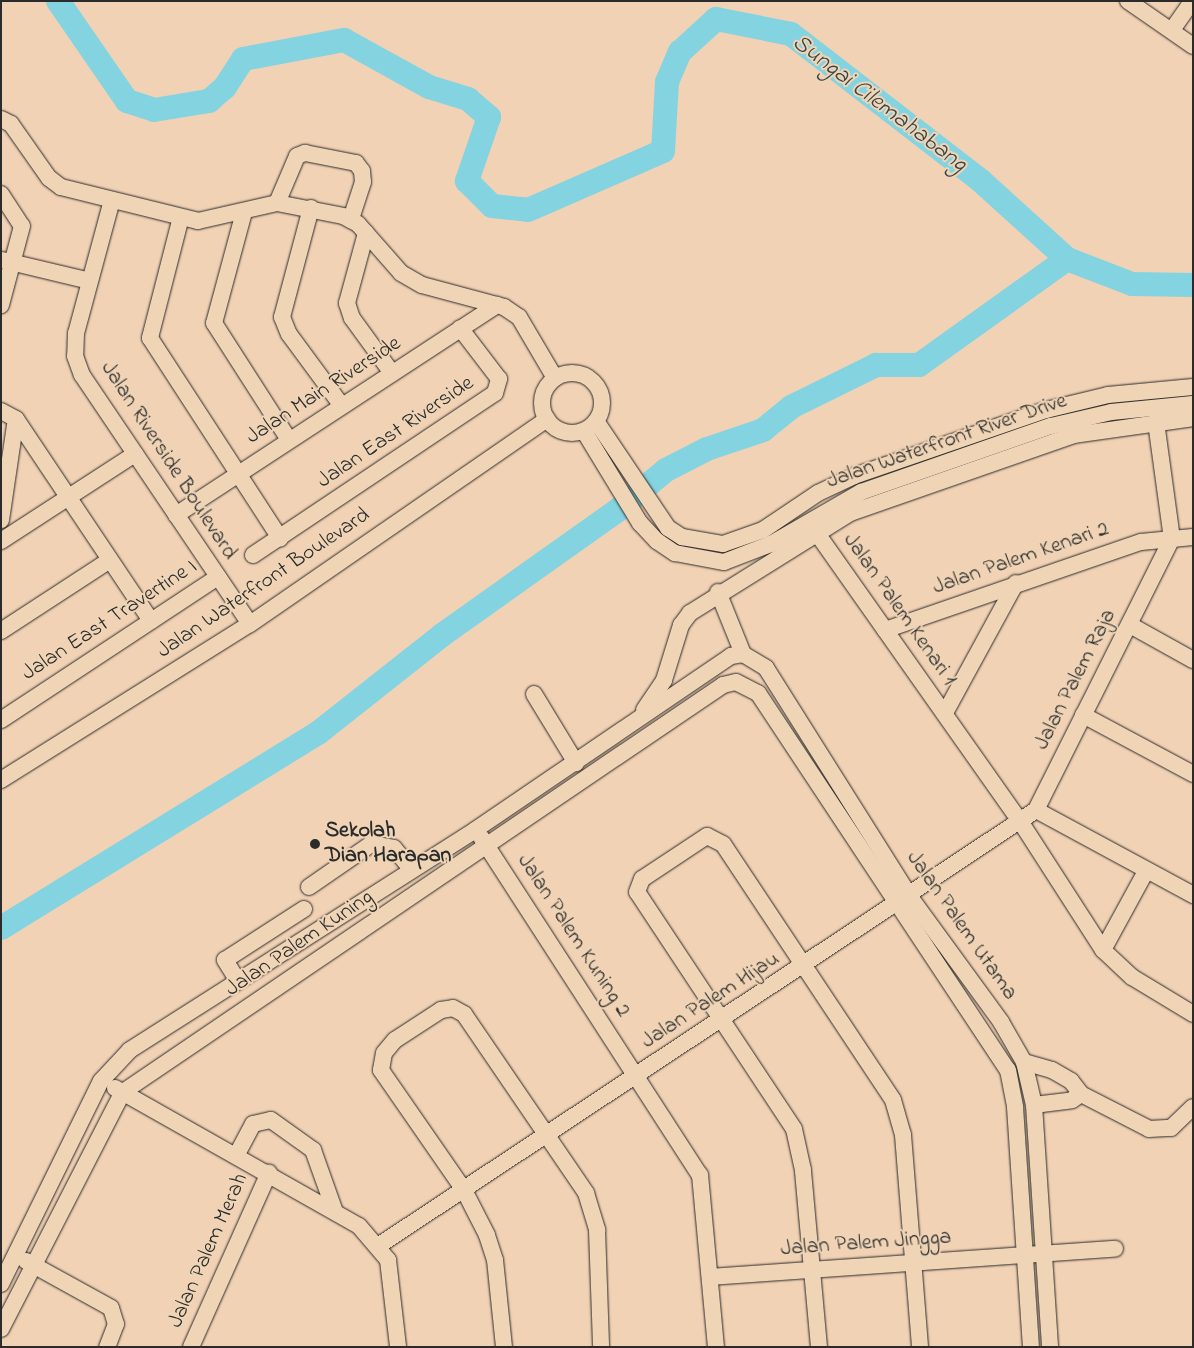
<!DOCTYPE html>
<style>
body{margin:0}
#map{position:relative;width:1194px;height:1348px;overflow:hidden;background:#f2d2b5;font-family:"Indie Flower",sans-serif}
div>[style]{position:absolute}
.river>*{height:24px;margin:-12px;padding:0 12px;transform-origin:12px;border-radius:12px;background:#84d3e1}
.roads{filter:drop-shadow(0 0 1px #2b2b2b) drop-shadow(0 0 1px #2b2b2b)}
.minor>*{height:16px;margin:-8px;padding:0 8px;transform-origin:8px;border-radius:8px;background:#efd4b6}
.minor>.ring{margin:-8px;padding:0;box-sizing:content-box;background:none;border:16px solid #efd4b6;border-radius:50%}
.dots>*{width:14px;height:14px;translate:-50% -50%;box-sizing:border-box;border:2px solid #efd4b6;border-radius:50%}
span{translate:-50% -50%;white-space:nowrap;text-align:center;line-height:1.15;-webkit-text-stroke:4px #efd4b6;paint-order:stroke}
.street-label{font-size:22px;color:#2b2b2b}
.poi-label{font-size:22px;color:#2b2b2b;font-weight:700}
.left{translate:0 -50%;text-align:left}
.water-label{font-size:24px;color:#384446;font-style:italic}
.frame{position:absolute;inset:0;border:2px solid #2b2b2b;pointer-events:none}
</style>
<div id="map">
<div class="river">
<i style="left:58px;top:1px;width:121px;rotate:55.4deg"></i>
<i style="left:127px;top:101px;width:28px;rotate:18deg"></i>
<i style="left:154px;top:110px;width:56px;rotate:-9.3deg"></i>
<i style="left:209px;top:101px;width:21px;rotate:-41deg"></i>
<i style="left:225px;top:87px;width:33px;rotate:-57deg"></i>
<i style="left:243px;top:59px;width:103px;rotate:-10.7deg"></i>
<i style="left:344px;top:40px;width:97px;rotate:28.9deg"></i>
<i style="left:429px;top:87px;width:41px;rotate:17.1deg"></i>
<i style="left:468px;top:99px;width:28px;rotate:41deg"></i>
<i style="left:489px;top:117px;width:68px;rotate:109deg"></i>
<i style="left:467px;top:181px;width:35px;rotate:45deg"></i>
<i style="left:492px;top:206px;width:36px;rotate:6deg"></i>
<i style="left:528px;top:210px;width:147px;rotate:-23.6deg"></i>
<i style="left:663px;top:151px;width:69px;rotate:-86.7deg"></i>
<i style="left:667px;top:82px;width:33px;rotate:-67deg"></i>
<i style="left:680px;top:52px;width:49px;rotate:-42.5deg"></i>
<i style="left:716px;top:19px;width:76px;rotate:11.3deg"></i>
<i style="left:791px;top:34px;width:240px;rotate:37.7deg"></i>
<i style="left:981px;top:181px;width:116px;rotate:42.2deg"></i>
<i style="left:1067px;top:259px;width:70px;rotate:21deg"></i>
<i style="left:1132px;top:284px;width:61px;rotate:0.9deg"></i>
<i style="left:1px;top:928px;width:372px;rotate:-31.6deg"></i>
<i style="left:318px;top:733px;width:158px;rotate:-38.3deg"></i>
<i style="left:442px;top:635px;width:216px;rotate:-35.4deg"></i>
<i style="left:618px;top:510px;width:62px;rotate:-39.8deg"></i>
<i style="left:666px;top:470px;width:46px;rotate:-27.1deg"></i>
<i style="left:707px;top:449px;width:59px;rotate:-18.7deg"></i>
<i style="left:763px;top:430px;width:36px;rotate:-39deg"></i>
<i style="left:791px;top:407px;width:95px;rotate:-26.3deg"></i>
<i style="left:876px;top:365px;width:43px"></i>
<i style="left:919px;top:365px;width:182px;rotate:-35.6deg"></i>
</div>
<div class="roads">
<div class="minor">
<i style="left:1128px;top:1px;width:79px;rotate:34.7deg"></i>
<i style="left:1172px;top:30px;width:35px;rotate:-55deg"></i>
<i style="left:1px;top:119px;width:11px;rotate:27deg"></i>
<i style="left:11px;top:124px;width:66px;rotate:54.9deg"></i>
<i style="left:49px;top:178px;width:15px;rotate:37deg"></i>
<i style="left:61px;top:187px;width:141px;rotate:13.9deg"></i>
<i style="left:198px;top:221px;width:81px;rotate:-12.8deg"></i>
<i style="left:277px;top:203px;width:67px;rotate:11.1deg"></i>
<i style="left:343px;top:216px;width:17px;rotate:28deg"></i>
<i style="left:358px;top:224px;width:65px;rotate:48.7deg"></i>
<i style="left:401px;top:273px;width:24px;rotate:30deg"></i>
<i style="left:422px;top:285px;width:85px;rotate:15deg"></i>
<i style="left:504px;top:307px;width:18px;rotate:34deg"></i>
<i style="left:519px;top:317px;width:71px;rotate:59.5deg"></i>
<i style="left:1px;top:194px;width:38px;rotate:57deg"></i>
<i style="left:22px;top:226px;width:82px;rotate:104.9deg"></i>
<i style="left:112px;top:200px;width:138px;rotate:105.1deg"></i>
<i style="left:76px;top:333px;width:23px;rotate:92deg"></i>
<i style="left:75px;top:356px;width:20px;rotate:70deg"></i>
<i style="left:82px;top:375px;width:300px;rotate:56deg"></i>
<i style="left:277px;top:203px;width:51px;rotate:-66.9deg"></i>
<i style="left:297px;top:156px;width:9px;rotate:-21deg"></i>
<i style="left:305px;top:153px;width:52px;rotate:11.1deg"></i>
<i style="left:356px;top:163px;width:10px;rotate:53deg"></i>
<i style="left:362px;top:171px;width:11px;rotate:85deg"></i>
<i style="left:363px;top:182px;width:40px;rotate:108deg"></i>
<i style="left:311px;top:208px;width:113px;rotate:104.9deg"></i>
<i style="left:282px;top:317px;width:18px;rotate:68deg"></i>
<i style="left:289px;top:334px;width:89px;rotate:53.6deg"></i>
<i style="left:244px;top:212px;width:115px;rotate:105.1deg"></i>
<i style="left:214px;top:323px;width:139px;rotate:57.3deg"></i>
<i style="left:181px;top:217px;width:125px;rotate:104.4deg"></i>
<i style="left:150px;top:338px;width:239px;rotate:57deg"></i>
<i style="left:366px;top:233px;width:73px;rotate:105.2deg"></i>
<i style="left:347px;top:303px;width:16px;rotate:72deg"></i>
<i style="left:352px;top:318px;width:68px;rotate:54deg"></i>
<i style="left:2px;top:260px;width:90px;rotate:13.4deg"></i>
<i class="ring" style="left:542px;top:373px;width:44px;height:44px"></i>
<i style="left:1px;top:411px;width:17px;rotate:28deg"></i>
<i style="left:16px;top:419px;width:243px;rotate:56.2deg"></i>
<i style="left:596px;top:421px;width:129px;rotate:56.1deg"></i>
<i style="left:668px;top:528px;width:17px;rotate:33deg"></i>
<i style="left:682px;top:537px;width:42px;rotate:9.7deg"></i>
<i style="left:723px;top:544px;width:42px;rotate:-19.3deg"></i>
<i style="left:763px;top:530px;width:66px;rotate:-33.9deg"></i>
<i style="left:818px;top:493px;width:40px;rotate:-25deg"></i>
<i style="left:854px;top:476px;width:203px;rotate:-19deg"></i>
<i style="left:1046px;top:410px;width:64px;rotate:-13.6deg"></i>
<i style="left:1108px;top:395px;width:85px;rotate:-5.4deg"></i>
<i style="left:584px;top:431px;width:108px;rotate:58.7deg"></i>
<i style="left:640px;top:523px;width:25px;rotate:47deg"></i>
<i style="left:657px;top:541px;width:22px;rotate:34deg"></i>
<i style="left:675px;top:553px;width:50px;rotate:10.4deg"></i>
<i style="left:724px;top:562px;width:50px;rotate:-21deg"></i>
<i style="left:771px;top:544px;width:104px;rotate:-30deg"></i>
<i style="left:861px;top:492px;width:201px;rotate:-19.2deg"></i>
<i style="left:1051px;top:426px;width:62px;rotate:-13.1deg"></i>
<i style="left:1111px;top:412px;width:82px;rotate:-5.6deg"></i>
<i style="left:176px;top:515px;width:384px;rotate:-33.2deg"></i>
<i style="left:1px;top:520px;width:102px;rotate:-81.6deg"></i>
<i style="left:816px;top:532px;width:354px;rotate:54.8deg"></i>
<i style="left:1020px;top:821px;width:153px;rotate:57.2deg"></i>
<i style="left:1103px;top:950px;width:40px;rotate:43deg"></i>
<i style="left:1132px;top:977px;width:71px;rotate:31.2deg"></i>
<i style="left:1px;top:541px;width:160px;rotate:-33deg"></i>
<i style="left:253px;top:555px;width:291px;rotate:-33.8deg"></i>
<i style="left:495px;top:393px;width:15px;rotate:-74deg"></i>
<i style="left:499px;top:379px;width:64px;rotate:-127.4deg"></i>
<i style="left:718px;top:592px;width:67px;rotate:68deg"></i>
<i style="left:1130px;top:625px;width:72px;rotate:29.1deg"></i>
<i style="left:885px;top:630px;width:271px;rotate:-19deg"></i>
<i style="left:1141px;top:542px;width:52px;rotate:-5.5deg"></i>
<i style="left:1px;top:631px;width:130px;rotate:-33.1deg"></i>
<i style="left:534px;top:694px;width:81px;rotate:58.7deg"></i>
<i style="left:644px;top:710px;width:36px;rotate:-56deg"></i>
<i style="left:664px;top:680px;width:58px;rotate:-72.8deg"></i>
<i style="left:681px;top:625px;width:15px;rotate:-53deg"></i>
<i style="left:690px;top:613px;width:189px;rotate:-32deg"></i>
<i style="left:850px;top:513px;width:237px;rotate:-19.2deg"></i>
<i style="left:1074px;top:435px;width:120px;rotate:-8.1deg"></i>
<i style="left:945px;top:713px;width:148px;rotate:-61.4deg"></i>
<i style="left:1083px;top:715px;width:125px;rotate:28.2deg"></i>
<i style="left:1px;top:720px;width:260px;rotate:-33.4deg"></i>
<i style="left:1px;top:780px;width:294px;rotate:-32.1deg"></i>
<i style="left:250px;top:624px;width:361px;rotate:-34.6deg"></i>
<i style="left:1036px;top:810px;width:179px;rotate:28.4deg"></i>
<i style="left:481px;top:837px;width:403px;rotate:57.1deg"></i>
<i style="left:700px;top:1175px;width:173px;rotate:84.7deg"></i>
<i style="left:309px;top:887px;width:75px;rotate:-34.7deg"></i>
<i style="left:371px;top:844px;width:23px;rotate:10deg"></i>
<i style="left:394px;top:848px;width:28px;rotate:51deg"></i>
<i style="left:1103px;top:950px;width:90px;rotate:-61.4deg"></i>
<i style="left:238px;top:981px;width:25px;rotate:-122deg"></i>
<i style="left:225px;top:960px;width:94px;rotate:-32.8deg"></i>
<i style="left:1024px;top:1062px;width:29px;rotate:16deg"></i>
<i style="left:1052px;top:1070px;width:22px;rotate:30deg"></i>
<i style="left:1071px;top:1081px;width:16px;rotate:52deg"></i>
<i style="left:1081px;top:1094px;width:76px;rotate:27.2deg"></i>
<i style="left:1149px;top:1129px;width:22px;rotate:-3deg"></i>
<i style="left:1171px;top:1128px;width:30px;rotate:-44deg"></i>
<i style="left:115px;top:1088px;width:280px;rotate:29.5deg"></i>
<i style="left:359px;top:1226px;width:45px;rotate:49.5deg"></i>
<i style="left:388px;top:1260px;width:88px;rotate:83.4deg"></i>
<i style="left:1034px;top:1105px;width:38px;rotate:-7deg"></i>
<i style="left:1072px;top:1100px;width:11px;rotate:-34deg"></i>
<i style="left:236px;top:1156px;width:36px;rotate:-62deg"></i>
<i style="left:253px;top:1124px;width:18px;rotate:-13deg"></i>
<i style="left:271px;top:1120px;width:52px;rotate:35.5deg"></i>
<i style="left:313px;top:1150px;width:63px;rotate:70.4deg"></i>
<i style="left:378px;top:1246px;width:789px;rotate:-33.53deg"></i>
<i style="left:1036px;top:810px;width:303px;rotate:-63.4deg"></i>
<i style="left:1172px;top:539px;width:118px;rotate:-97.8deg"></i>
<i style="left:26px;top:1261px;width:97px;rotate:28.9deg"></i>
<i style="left:111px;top:1308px;width:17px;rotate:73deg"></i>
<i style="left:116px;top:1324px;width:25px;rotate:111deg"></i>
<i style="left:710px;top:1277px;width:406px;rotate:-4deg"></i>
<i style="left:1px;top:1284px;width:226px;rotate:-63.8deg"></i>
<i style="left:101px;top:1081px;width:42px;rotate:-46.9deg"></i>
<i style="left:130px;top:1050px;width:409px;rotate:-32.5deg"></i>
<i style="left:475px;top:830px;width:310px;rotate:-34.2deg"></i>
<i style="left:731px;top:656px;width:12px;rotate:-9deg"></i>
<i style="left:743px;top:654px;width:27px;rotate:31deg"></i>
<i style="left:766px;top:668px;width:271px;rotate:57.8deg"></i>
<i style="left:910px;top:897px;width:155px;rotate:53.9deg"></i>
<i style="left:1001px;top:1022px;width:46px;rotate:60.1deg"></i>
<i style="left:1024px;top:1062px;width:44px;rotate:76.9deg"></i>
<i style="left:1034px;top:1105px;width:243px;rotate:86.2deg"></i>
<i style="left:1px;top:1329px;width:267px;rotate:-62.8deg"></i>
<i style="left:123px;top:1092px;width:725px;rotate:-34.15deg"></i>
<i style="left:723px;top:685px;width:13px;rotate:-13deg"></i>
<i style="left:736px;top:682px;width:25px;rotate:27deg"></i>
<i style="left:758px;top:693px;width:452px;rotate:56.5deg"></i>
<i style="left:1008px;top:1070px;width:38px;rotate:79deg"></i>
<i style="left:1015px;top:1107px;width:241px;rotate:86.2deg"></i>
<i style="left:191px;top:1347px;width:191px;rotate:-65.9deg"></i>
<i style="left:504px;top:1347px;width:87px;rotate:-95.9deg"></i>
<i style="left:495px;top:1260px;width:26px;rotate:-108deg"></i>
<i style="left:487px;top:1235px;width:51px;rotate:-117.1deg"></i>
<i style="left:464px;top:1190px;width:146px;rotate:-124.7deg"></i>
<i style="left:381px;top:1070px;width:17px;rotate:-80deg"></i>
<i style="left:384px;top:1053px;width:17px;rotate:-50deg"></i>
<i style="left:395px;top:1040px;width:55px;rotate:-33.1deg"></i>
<i style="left:441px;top:1010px;width:12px;rotate:-9deg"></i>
<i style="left:453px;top:1008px;width:13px;rotate:29deg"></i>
<i style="left:464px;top:1014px;width:217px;rotate:55.7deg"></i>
<i style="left:586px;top:1193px;width:39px;rotate:73deg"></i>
<i style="left:597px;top:1230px;width:117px;rotate:88deg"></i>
<i style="left:819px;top:1347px;width:178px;rotate:-95.2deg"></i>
<i style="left:803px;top:1170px;width:42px;rotate:-102.4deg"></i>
<i style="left:794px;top:1129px;width:284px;rotate:-123.5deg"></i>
<i style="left:637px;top:892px;width:14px;rotate:-69deg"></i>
<i style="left:642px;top:879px;width:78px;rotate:-33.5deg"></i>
<i style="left:707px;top:836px;width:18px;rotate:27deg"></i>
<i style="left:723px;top:844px;width:307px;rotate:56.4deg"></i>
<i style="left:893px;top:1100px;width:36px;rotate:74deg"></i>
<i style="left:903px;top:1135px;width:213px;rotate:85.4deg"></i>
</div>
</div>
<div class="dots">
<i style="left:315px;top:844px;background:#2b2b2b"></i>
</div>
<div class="street-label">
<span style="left:324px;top:391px;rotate:-33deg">Jalan Main Riverside</span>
<span style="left:396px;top:433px;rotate:-34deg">Jalan East Riverside</span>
<span style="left:947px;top:442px;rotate:-19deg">Jalan Waterfront River Drive</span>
<span style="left:168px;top:461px;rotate:57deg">Jalan Riverside Boulevard</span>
<span style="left:1021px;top:559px;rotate:-19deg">Jalan Palem Kenari 2</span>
<span style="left:264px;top:584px;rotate:-34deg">Jalan Waterfront Boulevard</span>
<span style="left:899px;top:610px;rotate:55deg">Jalan Palem Kenari 1</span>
<span style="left:110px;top:621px;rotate:-33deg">Jalan East Travertine I</span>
<span style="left:1076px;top:680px;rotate:-63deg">Jalan Palem Raja</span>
<span style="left:961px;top:926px;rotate:55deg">Jalan Palem Utama</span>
<span style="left:573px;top:936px;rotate:57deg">Jalan Palem Kuning 2</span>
<span style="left:300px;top:944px;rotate:-34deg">Jalan Palem Kuning</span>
<span style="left:711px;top:1001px;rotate:-33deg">Jalan Palem Hijau</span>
<span style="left:866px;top:1244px;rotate:-4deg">Jalan Palem Jingga</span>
<span style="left:209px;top:1251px;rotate:-66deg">Jalan Palem Merah</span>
</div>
<div class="poi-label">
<span class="left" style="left:325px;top:844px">Sekolah<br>Dian Harapan</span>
</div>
<div class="water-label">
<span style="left:879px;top:104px;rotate:37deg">Sungai Cilemahabang</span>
</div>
<div class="frame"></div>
</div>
